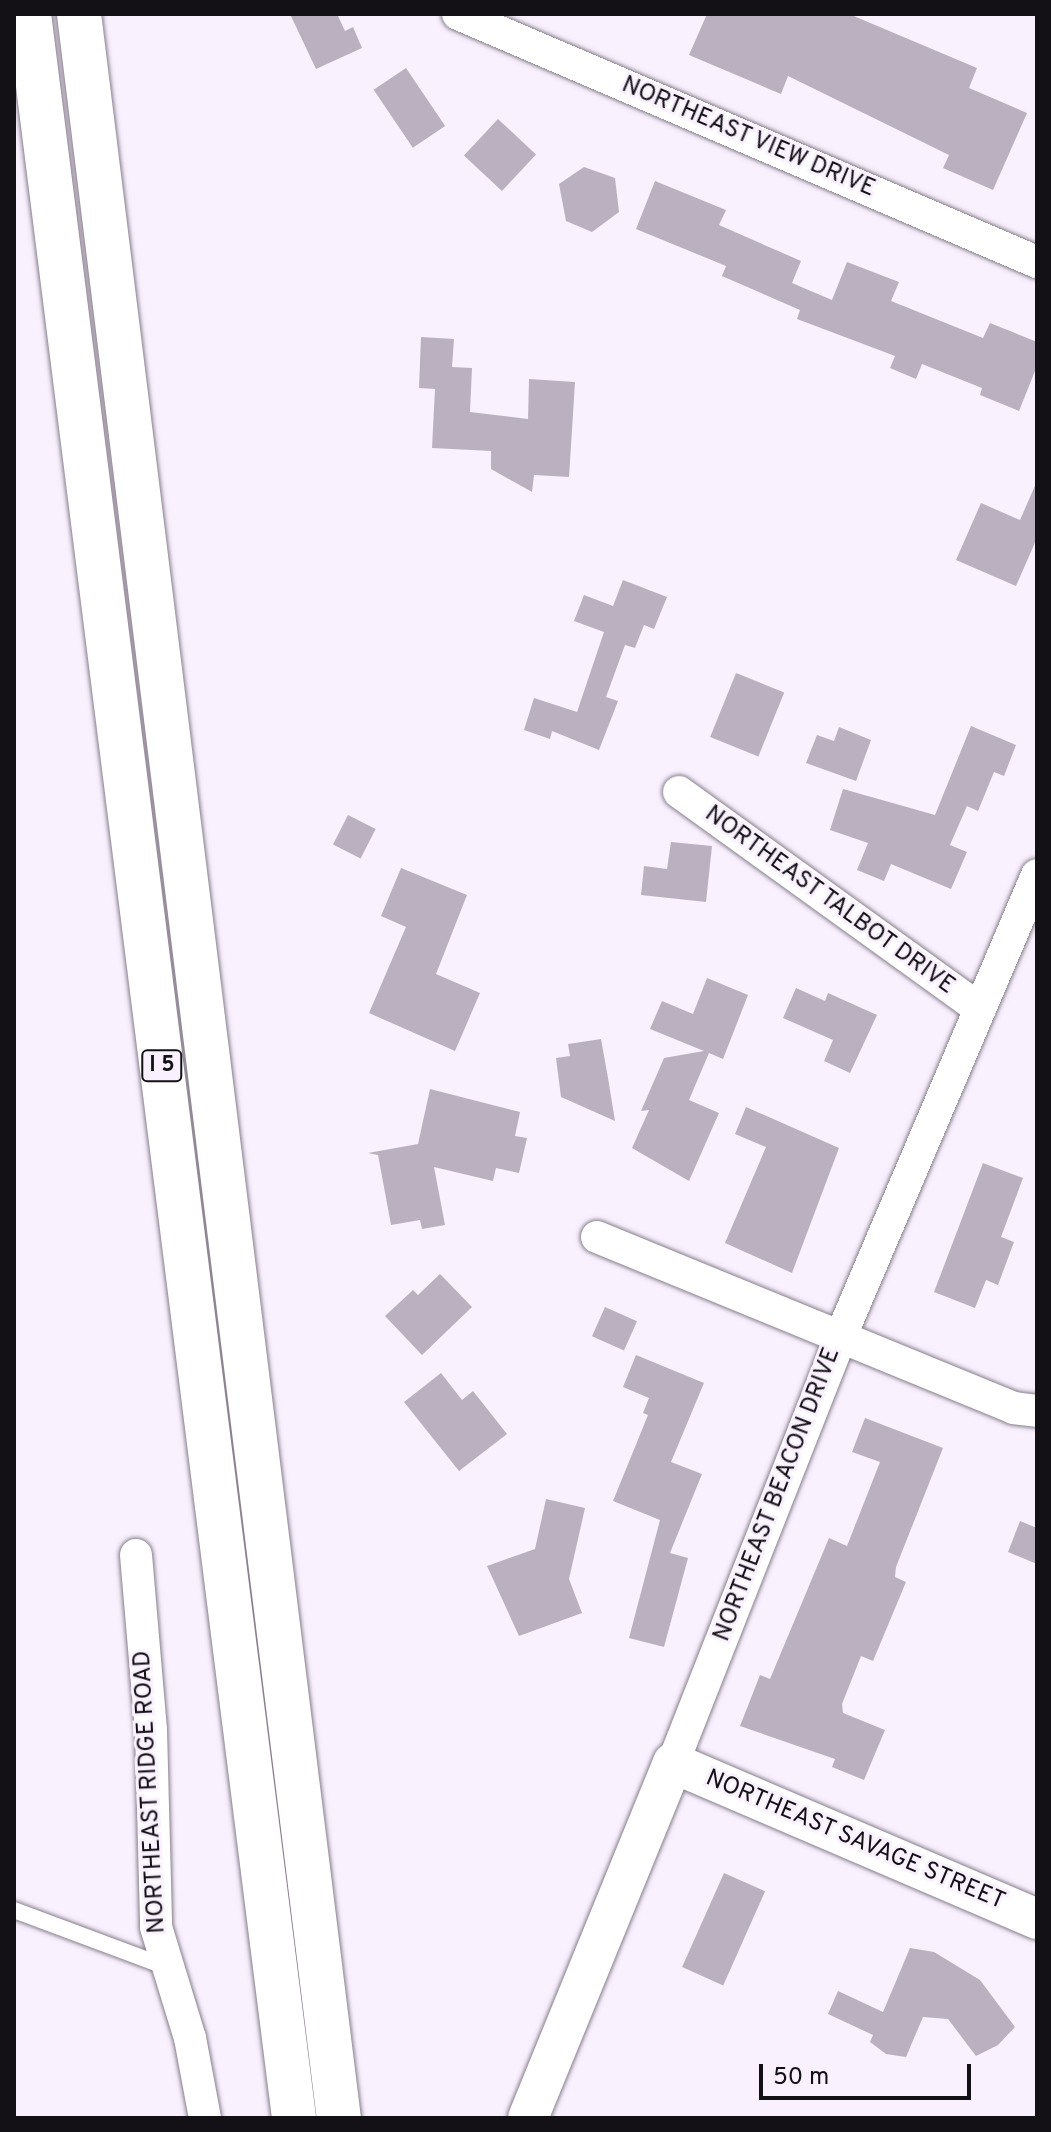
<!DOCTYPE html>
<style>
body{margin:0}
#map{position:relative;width:1051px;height:2132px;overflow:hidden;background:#f9f1fe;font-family:Overpass,sans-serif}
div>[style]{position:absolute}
.building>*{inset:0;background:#bbb0c0;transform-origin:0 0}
.roads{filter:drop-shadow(0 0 2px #877d8c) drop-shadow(0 0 2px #877d8c)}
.service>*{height:16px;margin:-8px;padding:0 8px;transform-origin:8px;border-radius:8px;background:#fff}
.minor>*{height:32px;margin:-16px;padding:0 16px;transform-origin:16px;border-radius:16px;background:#fff}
.tertiary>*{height:40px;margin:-20px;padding:0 20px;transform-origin:20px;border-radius:20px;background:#fff}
.motorway>*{height:44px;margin:-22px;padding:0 22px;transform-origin:22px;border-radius:22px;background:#fff}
span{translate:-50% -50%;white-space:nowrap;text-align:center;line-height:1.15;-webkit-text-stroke:6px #f9f1fe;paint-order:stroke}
.shield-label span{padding:2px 6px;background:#f9f1fe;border:2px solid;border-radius:6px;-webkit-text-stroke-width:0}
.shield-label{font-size:22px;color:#141116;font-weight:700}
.street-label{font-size:24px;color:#141116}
.frame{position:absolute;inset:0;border:16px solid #141116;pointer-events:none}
.scale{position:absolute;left:759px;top:2064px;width:212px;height:36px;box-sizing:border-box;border:4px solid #141116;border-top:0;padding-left:10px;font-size:24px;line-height:28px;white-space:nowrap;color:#141116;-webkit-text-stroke:6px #f9f1fe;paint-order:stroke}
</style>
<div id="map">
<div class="building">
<i style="clip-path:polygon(290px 14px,337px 14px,345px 31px,353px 27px,362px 48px,316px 69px)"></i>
<i style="clip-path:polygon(707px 14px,849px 14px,977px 68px,969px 88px,1027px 113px,993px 190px,943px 168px,949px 155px,788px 76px,781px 94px,689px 55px)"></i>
<i style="left:406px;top:68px;width:70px;height:39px;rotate:56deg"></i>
<i style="left:498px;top:119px;width:52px;height:50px;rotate:43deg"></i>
<i style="clip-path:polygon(584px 167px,615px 178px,619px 212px,592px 232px,566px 221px,559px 184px)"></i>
<i style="clip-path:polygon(655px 181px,726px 210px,719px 225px,801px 261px,792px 283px,832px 300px,847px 262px,899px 282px,891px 301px,983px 338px,990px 323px,1037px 342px,1037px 366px,1019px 411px,980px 395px,982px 388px,922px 364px,916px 379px,890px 368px,895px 356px,797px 319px,800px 310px,722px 276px,726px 266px,636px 229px)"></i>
<i style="clip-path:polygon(421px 337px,454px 339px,452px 367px,472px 368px,470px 412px,528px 419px,529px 379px,575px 382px,569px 477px,534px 475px,532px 492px,491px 469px,491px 451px,432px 448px,435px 389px,419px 388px)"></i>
<i style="clip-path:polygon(1037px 481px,1037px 538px,1016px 586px,956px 560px,981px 503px,1020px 520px)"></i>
<i style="clip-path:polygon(623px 580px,667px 597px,654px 629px,644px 625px,635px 648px,625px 645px,606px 697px,618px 701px,599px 750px,552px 731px,550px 739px,524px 730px,534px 698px,577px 712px,604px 632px,574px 621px,584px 595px,613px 606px)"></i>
<i style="left:736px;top:673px;width:52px;height:69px;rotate:22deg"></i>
<i style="clip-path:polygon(971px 726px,1016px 745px,1004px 776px,994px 772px,978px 811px,967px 806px,950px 845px,967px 852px,951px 889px,891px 864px,884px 881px,857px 870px,868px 843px,830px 830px,843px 789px,935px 815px)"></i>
<i style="clip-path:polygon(839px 727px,871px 740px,856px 781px,806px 763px,817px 735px,834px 741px)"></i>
<i style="left:348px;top:815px;width:31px;height:33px;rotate:27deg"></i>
<i style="clip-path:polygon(671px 842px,712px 846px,706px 902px,641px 895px,644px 866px,667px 869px)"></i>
<i style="clip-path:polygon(401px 868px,467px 895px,436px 974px,480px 993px,455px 1051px,369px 1013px,406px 927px,381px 916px)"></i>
<i style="clip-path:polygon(707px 978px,748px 995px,723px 1059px,709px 1053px,689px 1100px,719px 1113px,689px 1181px,632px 1148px,649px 1110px,641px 1111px,664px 1058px,704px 1051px,650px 1029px,662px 1001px,693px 1014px)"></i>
<i style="clip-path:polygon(796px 988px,825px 1001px,828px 993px,877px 1015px,850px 1073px,824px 1061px,833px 1040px,783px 1018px)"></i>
<i style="clip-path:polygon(601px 1039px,608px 1078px,615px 1121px,561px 1097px,556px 1058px,570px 1056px,568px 1044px)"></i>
<i style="clip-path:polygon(430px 1089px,520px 1112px,515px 1136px,527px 1138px,519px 1173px,496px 1168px,493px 1181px,434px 1167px,445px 1225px,422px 1229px,420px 1220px,391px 1225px,378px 1155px,368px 1153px,418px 1144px)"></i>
<i style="clip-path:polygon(746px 1107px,839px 1148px,792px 1273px,725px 1243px,766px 1147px,735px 1134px)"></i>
<i style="clip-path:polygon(983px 1163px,1023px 1178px,1001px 1237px,1014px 1242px,998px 1285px,986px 1280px,975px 1308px,934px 1292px)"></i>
<i style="clip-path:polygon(440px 1274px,472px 1307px,422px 1355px,385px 1316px,413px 1290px,418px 1295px)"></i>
<i style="left:605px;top:1307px;width:35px;height:32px;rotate:24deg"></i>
<i style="clip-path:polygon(636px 1355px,704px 1383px,671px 1462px,702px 1474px,670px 1553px,688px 1558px,664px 1647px,629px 1638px,660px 1520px,613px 1501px,648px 1415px,643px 1413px,649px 1398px,623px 1387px)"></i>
<i style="clip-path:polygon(441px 1373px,462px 1400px,473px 1391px,507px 1434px,459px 1471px,404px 1402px)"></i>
<i style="clip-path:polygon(865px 1418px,943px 1448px,896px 1567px,895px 1577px,906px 1582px,873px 1661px,861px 1656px,842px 1704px,843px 1713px,885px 1730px,864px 1780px,832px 1767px,835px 1759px,740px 1726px,760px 1675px,770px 1679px,829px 1538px,847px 1546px,880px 1462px,852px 1452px)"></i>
<i style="clip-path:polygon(546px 1499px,585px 1508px,569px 1579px,582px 1613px,519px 1636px,487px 1566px,535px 1549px)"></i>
<i style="clip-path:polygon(1020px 1521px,1037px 1528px,1037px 1564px,1008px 1552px)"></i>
<i style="left:724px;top:1873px;width:45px;height:103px;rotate:24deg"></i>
<i style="clip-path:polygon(910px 1948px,934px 1952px,980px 1980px,1015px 2027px,998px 2045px,976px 2056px,948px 2019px,923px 2017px,906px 2057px,886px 2054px,870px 2042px,873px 2035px,828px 2014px,838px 1991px,883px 2012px)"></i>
</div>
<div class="roads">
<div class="service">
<i style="left:14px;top:1910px;width:160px;rotate:20.5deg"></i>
</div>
<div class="minor">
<i style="left:458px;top:14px;width:630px;rotate:23.19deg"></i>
<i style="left:679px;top:792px;width:371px;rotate:35.8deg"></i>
<i style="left:597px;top:1237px;width:450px;rotate:22.3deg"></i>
<i style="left:1013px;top:1408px;width:24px;rotate:7deg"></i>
<i style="left:136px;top:1555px;width:176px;rotate:85.1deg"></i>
<i style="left:151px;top:1730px;width:197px;rotate:88.5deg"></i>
<i style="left:156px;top:1927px;width:116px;rotate:73deg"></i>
<i style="left:190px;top:2038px;width:81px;rotate:79.4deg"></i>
<i style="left:673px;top:1763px;width:457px;rotate:-68.5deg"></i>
<i style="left:840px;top:1338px;width:503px;rotate:-66.95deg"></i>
</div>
<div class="tertiary">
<i style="left:528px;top:2118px;width:383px;rotate:-67.8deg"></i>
<i style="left:673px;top:1763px;width:396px;rotate:23.2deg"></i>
</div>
<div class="motorway">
<i style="left:29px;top:14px;width:2121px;rotate:82.82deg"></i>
<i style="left:79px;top:14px;width:2120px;rotate:82.96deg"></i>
</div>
</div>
<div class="shield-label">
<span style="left:162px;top:1066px">I 5</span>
</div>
<div class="street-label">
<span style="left:748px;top:138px;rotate:23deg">NORTHEAST VIEW DRIVE</span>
<span style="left:829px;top:901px;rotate:36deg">NORTHEAST TALBOT DRIVE</span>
<span style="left:778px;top:1495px;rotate:-69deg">NORTHEAST BEACON DRIVE</span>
<span style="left:151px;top:1792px;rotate:-93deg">NORTHEAST RIDGE ROAD</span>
<span style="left:855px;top:1841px;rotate:23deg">NORTHEAST SAVAGE STREET</span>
</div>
<div class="frame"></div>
<div class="scale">50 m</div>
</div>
